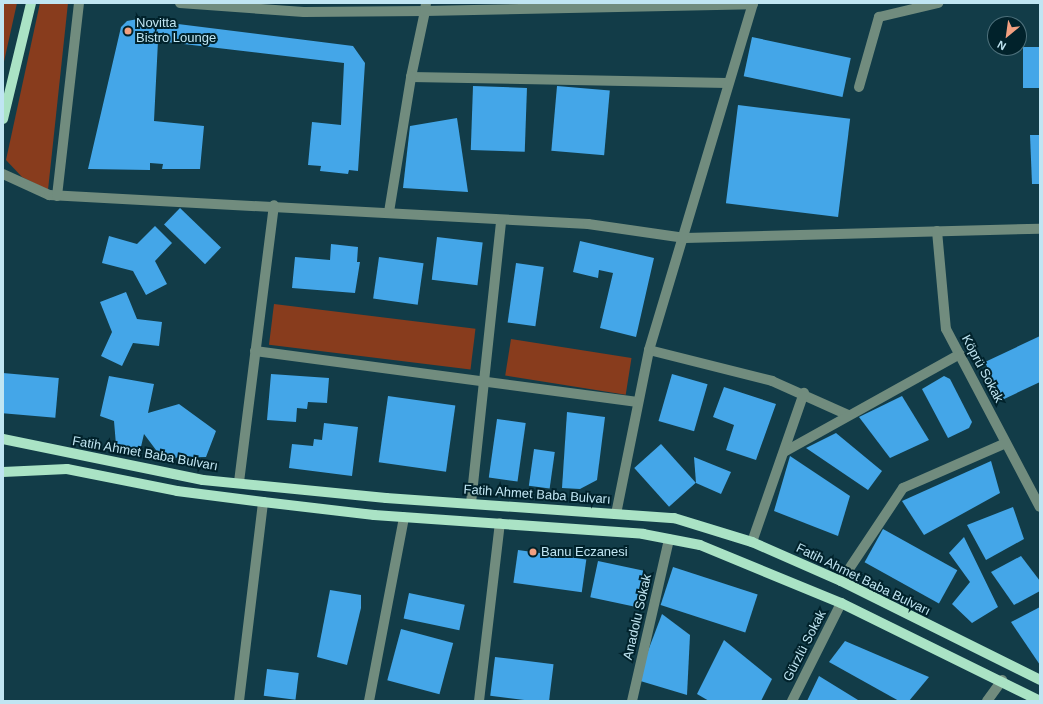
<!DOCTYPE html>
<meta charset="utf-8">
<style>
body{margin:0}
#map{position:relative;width:1043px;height:704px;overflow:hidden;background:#123c48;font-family:Helvetica,sans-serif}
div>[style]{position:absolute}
.green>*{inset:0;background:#883c1d;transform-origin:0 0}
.building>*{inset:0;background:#44a6e8;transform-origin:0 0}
.minor>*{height:10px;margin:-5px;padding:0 5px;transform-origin:5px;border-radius:5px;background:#718c7e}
.major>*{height:10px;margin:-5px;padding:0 5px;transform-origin:5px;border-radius:5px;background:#aae3c5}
.dots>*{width:11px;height:11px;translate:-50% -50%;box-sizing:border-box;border:2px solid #01222b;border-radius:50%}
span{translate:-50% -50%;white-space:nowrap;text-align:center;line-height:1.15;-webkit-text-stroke:4px #01222b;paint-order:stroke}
.poi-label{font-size:13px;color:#c0e5f2}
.left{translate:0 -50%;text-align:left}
.street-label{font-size:13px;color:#c0e5f2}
.frame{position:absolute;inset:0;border:4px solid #c0e5f2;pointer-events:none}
.north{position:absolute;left:987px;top:16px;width:40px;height:40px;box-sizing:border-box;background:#01222b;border:1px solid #4d707b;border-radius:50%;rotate:209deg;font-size:11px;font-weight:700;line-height:16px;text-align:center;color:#c0e5f2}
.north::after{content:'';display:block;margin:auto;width:14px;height:18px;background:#f2a081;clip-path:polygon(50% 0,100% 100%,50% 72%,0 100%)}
</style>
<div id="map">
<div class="green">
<i style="clip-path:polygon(3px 3px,17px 3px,3px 66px)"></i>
<i style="clip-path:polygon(40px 3px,68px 3px,48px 190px,22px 177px,6px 160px)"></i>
<i style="left:274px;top:304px;width:203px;height:41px;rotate:7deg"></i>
<i style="left:511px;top:339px;width:122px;height:37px;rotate:9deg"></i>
</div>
<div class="building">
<i style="clip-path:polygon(138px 19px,353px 46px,365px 63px,358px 171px,349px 170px,348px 174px,320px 171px,321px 166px,308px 165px,312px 122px,341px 125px,344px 63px,158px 41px,154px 121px,204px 126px,200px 169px,162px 169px,163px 164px,150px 163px,150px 170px,88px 169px,121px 27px,127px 21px)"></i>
<i style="left:752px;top:37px;width:101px;height:40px;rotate:12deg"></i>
<i style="left:1040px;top:47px;width:41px;height:17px;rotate:90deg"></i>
<i style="left:473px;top:86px;width:54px;height:64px;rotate:2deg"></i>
<i style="left:557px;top:86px;width:53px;height:65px;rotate:5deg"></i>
<i style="left:738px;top:105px;width:113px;height:99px;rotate:7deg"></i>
<i style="clip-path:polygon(457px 118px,468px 192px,403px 188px,410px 126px)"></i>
<i style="clip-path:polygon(1030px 135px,1040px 135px,1040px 184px,1032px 184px)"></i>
<i style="left:180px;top:208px;width:57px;height:23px;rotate:44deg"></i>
<i style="clip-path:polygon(155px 226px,172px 243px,155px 261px,167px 284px,146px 295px,133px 271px,102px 263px,109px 236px,137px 244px)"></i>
<i style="left:437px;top:237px;width:46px;height:43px;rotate:7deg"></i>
<i style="clip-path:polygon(580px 241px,654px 258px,636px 337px,600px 328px,613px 273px,599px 270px,598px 278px,573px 272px)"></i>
<i style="clip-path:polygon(331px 244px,358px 247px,357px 262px,360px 262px,355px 293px,292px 288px,295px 257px,330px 260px)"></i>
<i style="left:379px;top:257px;width:45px;height:42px;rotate:8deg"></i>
<i style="left:516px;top:263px;width:28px;height:60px;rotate:8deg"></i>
<i style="clip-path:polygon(126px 292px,137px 319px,162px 322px,159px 346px,133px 343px,122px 366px,101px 356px,112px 332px,100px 302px)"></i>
<i style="clip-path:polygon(1040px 336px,1040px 382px,1002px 400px,985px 362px)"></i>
<i style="left:3px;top:373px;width:56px;height:40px;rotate:5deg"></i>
<i style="clip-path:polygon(271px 374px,329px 378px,327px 403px,308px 402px,307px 409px,297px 408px,296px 422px,267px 420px)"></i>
<i style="left:672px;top:374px;width:37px;height:49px;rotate:16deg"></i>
<i style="clip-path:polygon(109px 376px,154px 384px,148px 413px,179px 404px,216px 431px,206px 457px,162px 458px,144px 434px,140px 451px,116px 445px,114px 421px,100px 416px)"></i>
<i style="clip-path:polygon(944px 376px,950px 379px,972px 422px,969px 428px,948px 438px,922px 389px)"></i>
<i style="clip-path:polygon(724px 387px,776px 404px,756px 460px,726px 450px,734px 425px,713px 417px)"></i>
<i style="left:388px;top:396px;width:68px;height:67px;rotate:8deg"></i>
<i style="clip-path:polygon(902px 396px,929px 440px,890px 458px,859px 417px)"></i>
<i style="clip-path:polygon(567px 412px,605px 417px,597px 480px,580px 489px,562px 488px)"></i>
<i style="left:497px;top:419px;width:29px;height:59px;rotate:8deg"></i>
<i style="clip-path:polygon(324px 423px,358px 427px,352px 476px,289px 468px,292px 444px,313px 446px,314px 439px,322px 440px)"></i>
<i style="clip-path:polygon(836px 433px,882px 471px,868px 490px,806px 448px)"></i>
<i style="left:661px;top:444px;width:52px;height:36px;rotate:48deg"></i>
<i style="left:534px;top:449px;width:21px;height:37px;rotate:8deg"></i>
<i style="clip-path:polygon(790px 456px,850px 496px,838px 536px,774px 511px)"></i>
<i style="clip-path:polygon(694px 457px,731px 472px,721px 494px,696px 483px)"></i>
<i style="clip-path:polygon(991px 461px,1000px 493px,924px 535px,902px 501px)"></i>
<i style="clip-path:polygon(1013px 507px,1024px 539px,986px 560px,967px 525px)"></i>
<i style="left:883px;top:529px;width:85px;height:38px;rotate:29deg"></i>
<i style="clip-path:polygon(964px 537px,998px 607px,972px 623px,952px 604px,970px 582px,949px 553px)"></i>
<i style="left:518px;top:550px;width:69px;height:33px;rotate:8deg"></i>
<i style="clip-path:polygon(1021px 556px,1040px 581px,1040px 591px,1014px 605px,991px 572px)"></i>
<i style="left:598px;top:561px;width:47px;height:37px;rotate:12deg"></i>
<i style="left:673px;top:567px;width:89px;height:40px;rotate:18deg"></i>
<i style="clip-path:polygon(330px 590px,361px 595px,361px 608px,347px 665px,317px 657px)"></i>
<i style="left:409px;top:593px;width:57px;height:26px;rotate:12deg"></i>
<i style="clip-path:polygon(1040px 607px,1040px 665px,1011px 622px)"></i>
<i style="clip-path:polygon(662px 614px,690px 635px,687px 695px,637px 680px)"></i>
<i style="left:401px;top:629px;width:54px;height:53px;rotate:15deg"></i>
<i style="clip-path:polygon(724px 640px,772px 679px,761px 701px,709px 701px,697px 694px)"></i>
<i style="clip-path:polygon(845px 641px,929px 677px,909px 701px,899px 701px,829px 662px)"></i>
<i style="left:495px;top:657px;width:59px;height:39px;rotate:7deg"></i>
<i style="left:267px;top:669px;width:32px;height:27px;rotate:7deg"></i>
<i style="clip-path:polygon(819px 676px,858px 700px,858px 701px,807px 701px)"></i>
</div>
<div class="minor">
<i style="left:180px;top:3px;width:124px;rotate:4.2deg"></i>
<i style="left:304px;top:12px;width:121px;rotate:-0.5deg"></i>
<i style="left:425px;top:11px;width:8px;rotate:-83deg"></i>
<i style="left:727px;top:83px;width:316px;rotate:-178.9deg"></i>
<i style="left:411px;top:77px;width:67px;rotate:-78deg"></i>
<i style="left:425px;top:11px;width:328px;rotate:-1.2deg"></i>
<i style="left:859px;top:87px;width:73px;rotate:-74.1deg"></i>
<i style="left:879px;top:17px;width:61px;rotate:-13.3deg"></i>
<i style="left:3px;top:174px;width:51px;rotate:24.5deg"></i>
<i style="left:49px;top:195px;width:540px;rotate:3.08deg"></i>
<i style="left:588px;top:224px;width:98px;rotate:8.2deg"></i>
<i style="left:685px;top:238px;width:355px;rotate:-1.5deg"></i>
<i style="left:57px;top:196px;width:194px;rotate:-83.5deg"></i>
<i style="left:389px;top:212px;width:137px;rotate:-80.7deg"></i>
<i style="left:937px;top:231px;width:98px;rotate:84.8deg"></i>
<i style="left:946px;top:329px;width:201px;rotate:62.2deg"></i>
<i style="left:649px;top:350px;width:127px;rotate:14.1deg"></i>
<i style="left:772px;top:381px;width:83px;rotate:24.1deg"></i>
<i style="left:255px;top:351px;width:386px;rotate:7.6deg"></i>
<i style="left:784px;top:452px;width:201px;rotate:-29.1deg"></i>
<i style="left:239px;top:482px;width:279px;rotate:-82.8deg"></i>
<i style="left:471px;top:503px;width:284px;rotate:-83.9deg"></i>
<i style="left:616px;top:514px;width:167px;rotate:-78.6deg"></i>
<i style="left:649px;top:350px;width:362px;rotate:-73.3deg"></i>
<i style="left:752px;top:542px;width:158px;rotate:-70.8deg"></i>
<i style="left:841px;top:581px;width:112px;rotate:-56.3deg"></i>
<i style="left:903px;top:488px;width:112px;rotate:-23.6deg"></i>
<i style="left:239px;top:701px;width:200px;rotate:-83.1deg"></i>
<i style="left:369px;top:701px;width:187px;rotate:-79.2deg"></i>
<i style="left:479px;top:701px;width:179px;rotate:-83.3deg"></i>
<i style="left:632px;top:701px;width:166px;rotate:-77.1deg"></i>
<i style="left:792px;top:701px;width:110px;rotate:-63.4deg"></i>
<i style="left:987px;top:701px;width:26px;rotate:-54deg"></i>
</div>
<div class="major">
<i style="left:3px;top:119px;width:119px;rotate:-76.4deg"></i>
<i style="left:3px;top:439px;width:204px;rotate:11.6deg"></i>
<i style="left:203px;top:480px;width:184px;rotate:5.6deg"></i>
<i style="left:386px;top:498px;width:289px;rotate:4deg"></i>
<i style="left:674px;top:518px;width:82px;rotate:17.1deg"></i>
<i style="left:752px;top:542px;width:97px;rotate:23.7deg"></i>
<i style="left:841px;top:581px;width:222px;rotate:26.4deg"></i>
<i style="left:3px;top:472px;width:64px;rotate:-2.7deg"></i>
<i style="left:67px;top:469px;width:112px;rotate:11.3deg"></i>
<i style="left:177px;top:491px;width:87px;rotate:7.3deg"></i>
<i style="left:263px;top:502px;width:112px;rotate:6.7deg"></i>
<i style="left:374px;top:515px;width:270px;rotate:4deg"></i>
<i style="left:643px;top:534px;width:58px;rotate:10.9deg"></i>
<i style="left:700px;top:545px;width:152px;rotate:22.4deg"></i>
<i style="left:841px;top:603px;width:222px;rotate:26.2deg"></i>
</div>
<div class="dots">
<i style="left:128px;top:31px;background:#f2a081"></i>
<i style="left:533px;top:552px;background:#f2a081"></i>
</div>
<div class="poi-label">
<span class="left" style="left:136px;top:31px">Novitta<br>Bistro Lounge</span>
<span class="left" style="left:541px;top:552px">Banu Eczanesi</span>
</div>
<div class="street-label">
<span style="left:982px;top:369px;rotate:62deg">Köprü Sokak</span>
<span style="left:145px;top:454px;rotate:10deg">Fatih Ahmet Baba Bulvarı</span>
<span style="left:537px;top:495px;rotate:4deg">Fatih Ahmet Baba Bulvarı</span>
<span style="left:863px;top:580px;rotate:26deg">Fatih Ahmet Baba Bulvarı</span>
<span style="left:638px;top:617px;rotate:-77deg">Anadolu Sokak</span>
<span style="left:805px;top:646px;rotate:-63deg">Gürzlü Sokak</span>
</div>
<div class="frame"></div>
<div class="north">N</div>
</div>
